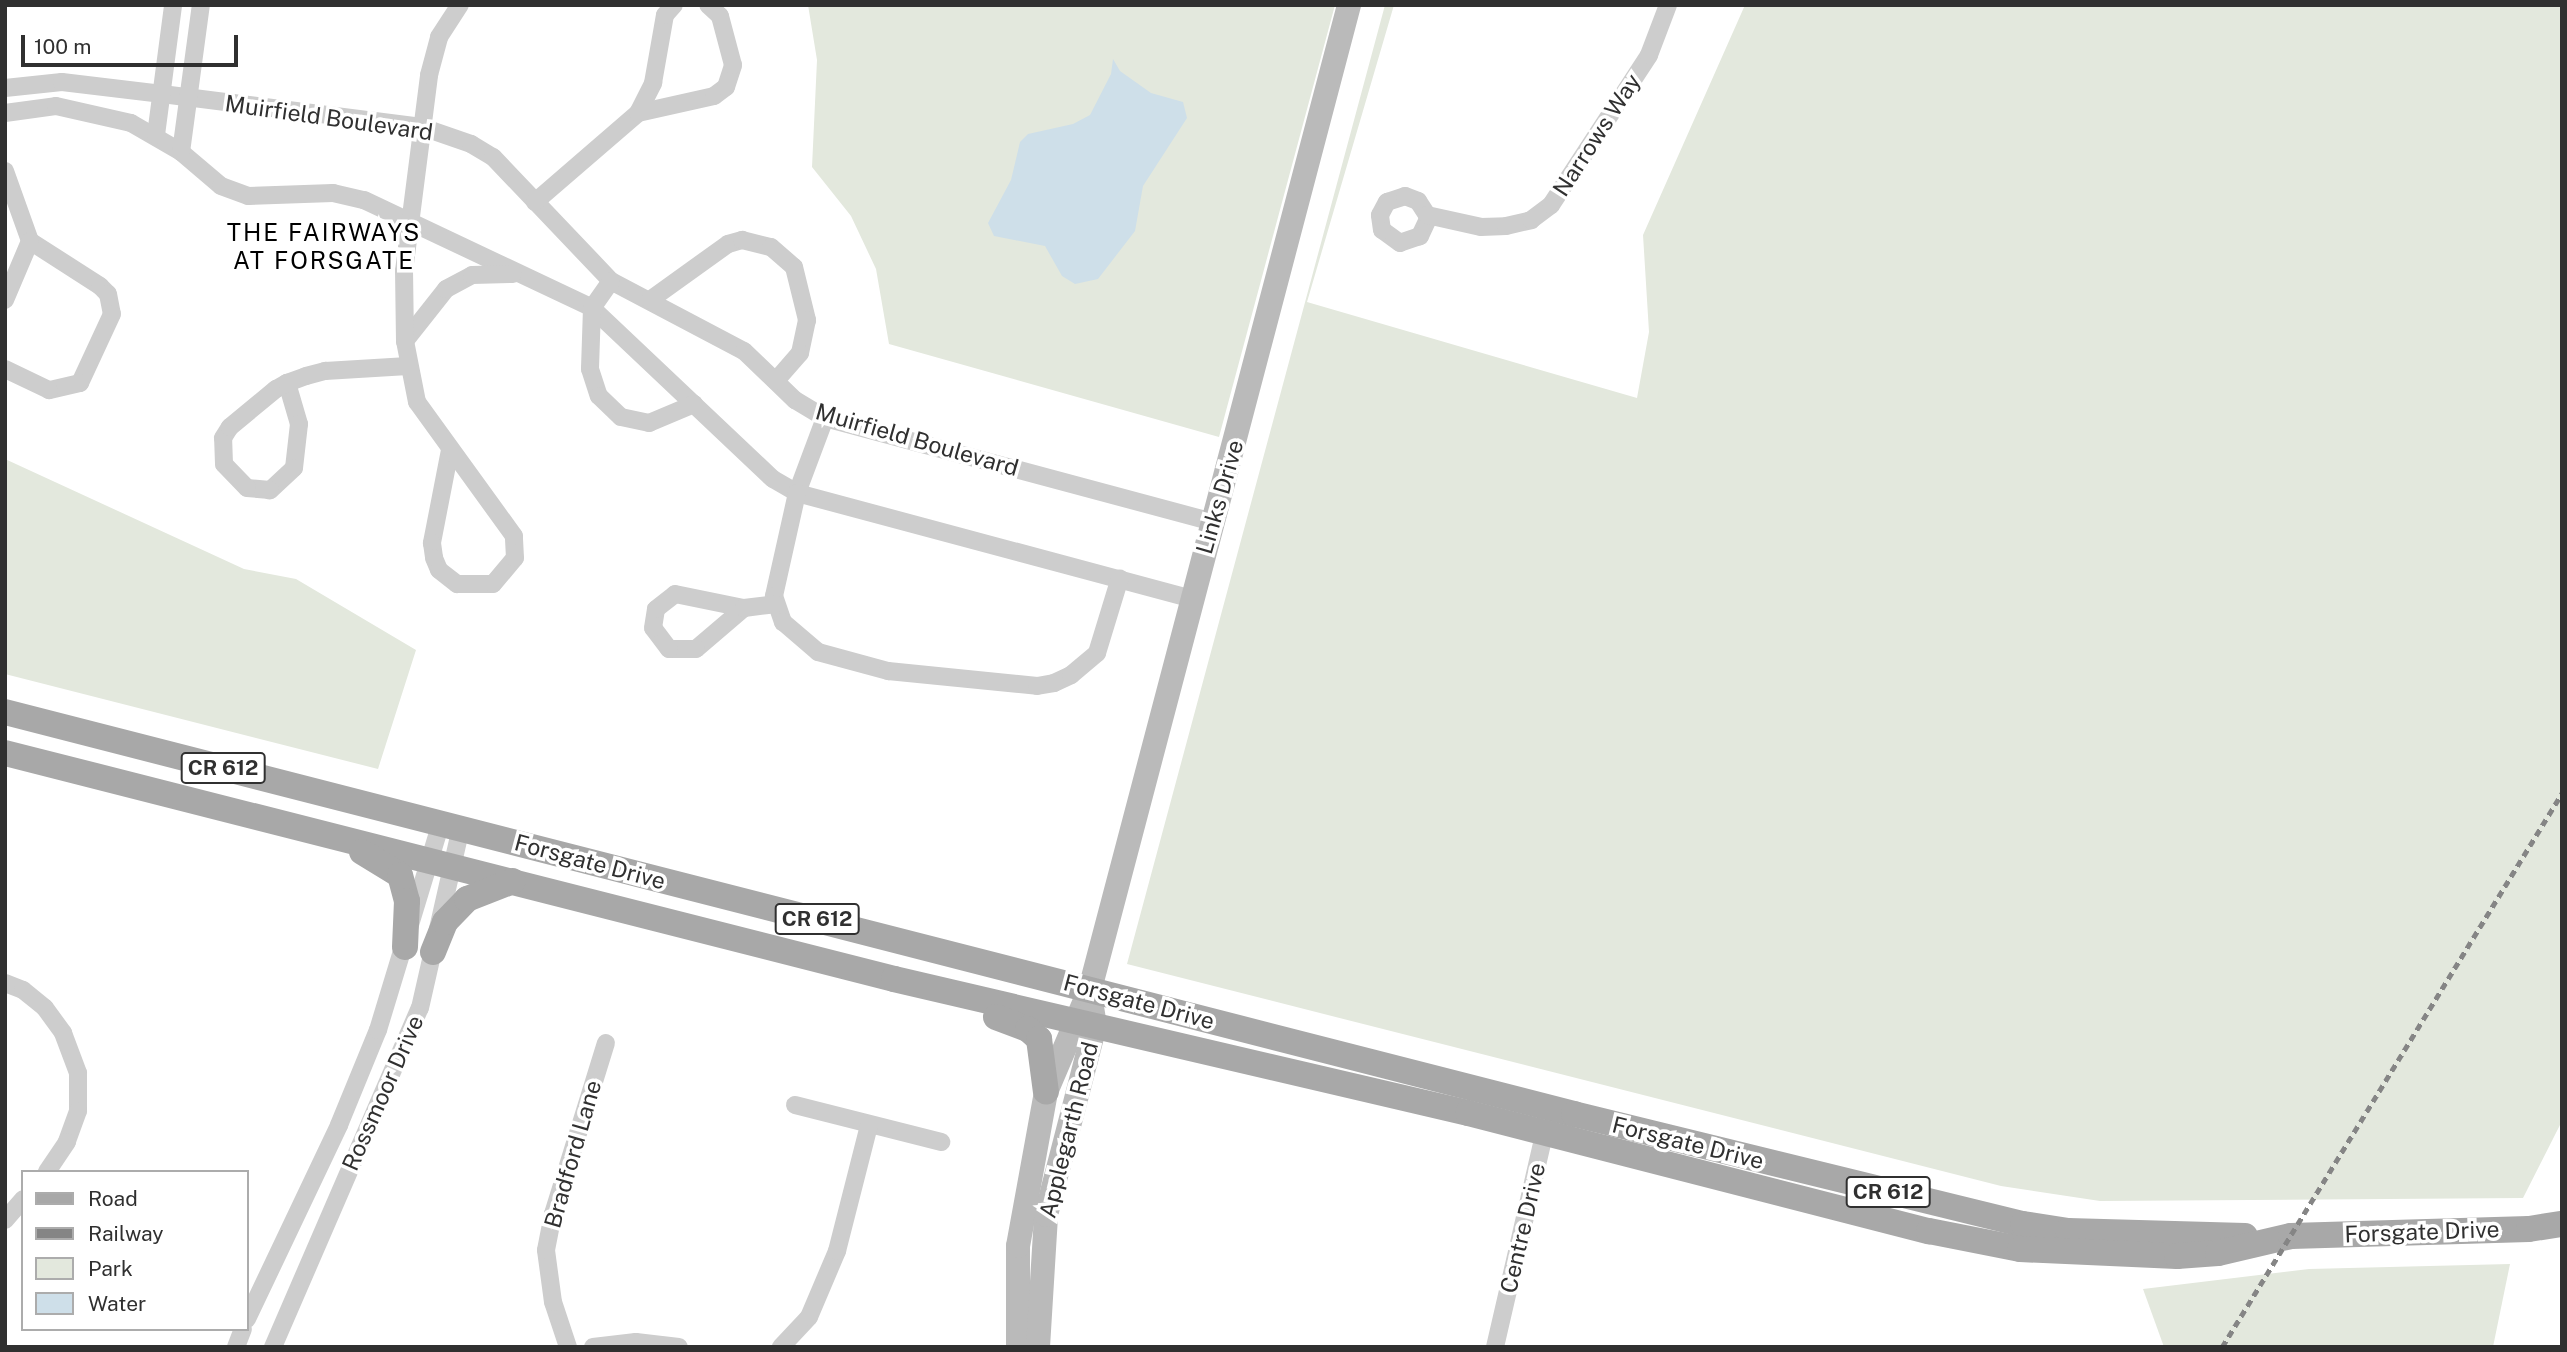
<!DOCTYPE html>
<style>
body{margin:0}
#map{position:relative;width:2567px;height:1352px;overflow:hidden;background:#fff;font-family:"Public Sans",sans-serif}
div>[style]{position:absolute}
.green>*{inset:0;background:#e3e8dd}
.water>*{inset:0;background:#cedfe9}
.street>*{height:18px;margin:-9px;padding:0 9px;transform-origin:9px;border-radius:9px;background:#cdcdcd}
.secondary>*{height:24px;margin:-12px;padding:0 12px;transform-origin:12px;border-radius:12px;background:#bababa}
.primary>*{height:26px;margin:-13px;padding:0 13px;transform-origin:13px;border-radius:13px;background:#a8a8a8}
.rail>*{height:4.5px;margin-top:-2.25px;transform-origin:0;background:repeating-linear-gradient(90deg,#858585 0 7px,transparent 0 12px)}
span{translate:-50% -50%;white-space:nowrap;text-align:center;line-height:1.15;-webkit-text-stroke:7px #fff;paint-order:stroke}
.shield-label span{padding:2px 5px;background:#fff;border:2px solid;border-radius:5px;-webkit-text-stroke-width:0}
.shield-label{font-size:21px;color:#303030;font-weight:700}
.street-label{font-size:23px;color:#303030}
.neighbourhood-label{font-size:24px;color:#000;letter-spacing:2px}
.frame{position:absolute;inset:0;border:7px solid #303030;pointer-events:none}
.legend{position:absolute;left:21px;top:1170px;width:228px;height:161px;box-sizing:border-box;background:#fff;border:2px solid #acacac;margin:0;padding:9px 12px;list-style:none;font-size:21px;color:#303030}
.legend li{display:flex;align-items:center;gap:14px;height:35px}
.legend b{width:35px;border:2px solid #acacac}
.scale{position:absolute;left:21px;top:35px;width:217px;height:32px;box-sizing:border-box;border:4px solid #303030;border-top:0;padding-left:9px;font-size:21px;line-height:24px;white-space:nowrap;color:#303030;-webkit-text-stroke:5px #fff;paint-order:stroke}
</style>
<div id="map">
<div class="green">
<i style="clip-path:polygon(808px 5px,1335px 5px,1219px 437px,889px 344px,876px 269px,851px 216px,812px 167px,817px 60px)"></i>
<i style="clip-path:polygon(1385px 5px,1394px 5px,1307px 302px,1637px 398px,1649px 332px,1643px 235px,1745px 5px,2562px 5px,2562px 1121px,2523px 1198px,2100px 1201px,2001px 1186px,1127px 964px)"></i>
<i style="clip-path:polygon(5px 459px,244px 569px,296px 579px,416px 650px,378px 769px,5px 674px)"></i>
<i style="clip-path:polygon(2510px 1264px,2493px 1347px,2164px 1347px,2143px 1289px,2309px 1269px)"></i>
</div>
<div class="water">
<i style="clip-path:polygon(1113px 59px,1120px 71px,1151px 93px,1183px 102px,1187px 118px,1143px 186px,1135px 231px,1098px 279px,1075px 284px,1062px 276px,1045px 246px,994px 236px,988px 223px,1011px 180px,1020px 142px,1028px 134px,1073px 124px,1090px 115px,1111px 74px)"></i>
</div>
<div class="street">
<i style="left:5px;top:88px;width:57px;rotate:-6deg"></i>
<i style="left:62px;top:82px;width:101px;rotate:6.8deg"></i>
<i style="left:162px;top:94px;width:262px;rotate:7.2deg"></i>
<i style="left:422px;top:127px;width:52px;rotate:19.1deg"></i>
<i style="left:471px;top:144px;width:26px;rotate:31deg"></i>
<i style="left:493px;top:157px;width:171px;rotate:46.4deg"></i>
<i style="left:611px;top:281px;width:150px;rotate:27.8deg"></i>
<i style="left:744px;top:351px;width:71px;rotate:43.9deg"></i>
<i style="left:795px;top:400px;width:35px;rotate:31deg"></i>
<i style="left:825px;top:418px;width:401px;rotate:15deg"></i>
<i style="left:5px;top:113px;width:51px;rotate:-7.8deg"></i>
<i style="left:56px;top:106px;width:77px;rotate:12.8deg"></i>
<i style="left:131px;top:123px;width:58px;rotate:30.1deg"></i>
<i style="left:181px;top:152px;width:52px;rotate:40.4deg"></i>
<i style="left:221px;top:186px;width:29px;rotate:20deg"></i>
<i style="left:248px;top:196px;width:85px;rotate:-2deg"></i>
<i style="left:333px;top:193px;width:32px;rotate:13deg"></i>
<i style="left:364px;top:200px;width:252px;rotate:25.3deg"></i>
<i style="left:592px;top:308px;width:249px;rotate:43.4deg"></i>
<i style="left:773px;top:479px;width:28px;rotate:30deg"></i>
<i style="left:797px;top:493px;width:409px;rotate:15deg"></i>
<i style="left:638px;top:113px;width:34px;rotate:-63deg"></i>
<i style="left:653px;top:83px;width:69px;rotate:-80deg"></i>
<i style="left:665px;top:15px;width:13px;rotate:-48deg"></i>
<i style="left:156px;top:135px;width:131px;rotate:-82.5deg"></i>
<i style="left:181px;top:152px;width:148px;rotate:-82.3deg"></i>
<i style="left:5px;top:171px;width:74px;rotate:70.3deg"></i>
<i style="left:30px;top:241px;width:83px;rotate:32.7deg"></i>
<i style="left:100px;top:286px;width:11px;rotate:45deg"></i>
<i style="left:108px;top:294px;width:20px;rotate:79deg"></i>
<i style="left:112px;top:314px;width:76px;rotate:114.9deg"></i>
<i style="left:80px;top:383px;width:32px;rotate:167deg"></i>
<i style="left:49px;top:390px;width:49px;rotate:-154.5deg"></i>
<i style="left:535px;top:202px;width:136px;rotate:-40.8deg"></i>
<i style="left:638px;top:113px;width:78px;rotate:-12.6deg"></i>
<i style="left:714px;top:96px;width:15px;rotate:-37deg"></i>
<i style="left:726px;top:87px;width:23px;rotate:-72deg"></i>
<i style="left:733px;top:65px;width:51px;rotate:-104.9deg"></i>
<i style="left:720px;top:16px;width:16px;rotate:-137deg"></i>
<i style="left:1427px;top:221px;width:17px;rotate:115deg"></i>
<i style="left:1420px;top:236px;width:21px;rotate:161deg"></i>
<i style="left:1400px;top:243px;width:22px;rotate:-144deg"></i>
<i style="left:1382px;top:230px;width:15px;rotate:-98deg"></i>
<i style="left:1380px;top:215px;width:15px;rotate:-62deg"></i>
<i style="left:1387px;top:202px;width:19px;rotate:-18deg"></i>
<i style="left:1405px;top:196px;width:14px;rotate:21deg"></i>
<i style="left:1418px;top:201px;width:17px;rotate:57deg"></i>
<i style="left:1427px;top:215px;width:55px;rotate:12.5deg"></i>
<i style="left:1481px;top:227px;width:25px;rotate:-2deg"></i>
<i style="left:1506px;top:226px;width:26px;rotate:-13deg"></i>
<i style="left:1531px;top:220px;width:25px;rotate:-37deg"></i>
<i style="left:1551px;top:205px;width:179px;rotate:-56.8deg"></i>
<i style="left:1649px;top:55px;width:53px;rotate:-69.2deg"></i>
<i style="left:611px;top:281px;width:33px;rotate:125deg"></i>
<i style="left:592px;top:308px;width:61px;rotate:91.9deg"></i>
<i style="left:590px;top:369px;width:28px;rotate:72deg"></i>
<i style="left:599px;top:396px;width:30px;rotate:44deg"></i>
<i style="left:621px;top:417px;width:29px;rotate:12deg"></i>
<i style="left:649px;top:423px;width:49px;rotate:-22.9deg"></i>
<i style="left:5px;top:300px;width:64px;rotate:-67deg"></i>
<i style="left:650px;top:300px;width:96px;rotate:-35.7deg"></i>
<i style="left:728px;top:244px;width:15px;rotate:-16deg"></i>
<i style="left:742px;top:240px;width:30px;rotate:14deg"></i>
<i style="left:771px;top:247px;width:30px;rotate:41deg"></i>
<i style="left:794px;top:267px;width:55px;rotate:76.2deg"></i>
<i style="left:807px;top:320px;width:34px;rotate:102deg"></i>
<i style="left:800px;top:353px;width:37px;rotate:131deg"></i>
<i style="left:405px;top:341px;width:66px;rotate:-51.7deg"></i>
<i style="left:446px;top:289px;width:30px;rotate:-28deg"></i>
<i style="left:472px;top:275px;width:41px;rotate:-1.4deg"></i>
<i style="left:287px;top:383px;width:43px;rotate:73.7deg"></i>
<i style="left:299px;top:424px;width:44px;rotate:96.5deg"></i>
<i style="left:294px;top:468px;width:33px;rotate:137deg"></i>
<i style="left:270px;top:490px;width:23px;rotate:-175deg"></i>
<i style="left:247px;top:488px;width:33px;rotate:-134deg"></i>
<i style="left:224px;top:464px;width:26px;rotate:-92deg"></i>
<i style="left:223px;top:438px;width:13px;rotate:-58deg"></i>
<i style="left:230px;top:427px;width:60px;rotate:-39.6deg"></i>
<i style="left:276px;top:389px;width:13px;rotate:-29deg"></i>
<i style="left:287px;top:383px;width:20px;rotate:-20deg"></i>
<i style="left:306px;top:376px;width:20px;rotate:-15deg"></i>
<i style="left:325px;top:371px;width:83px;rotate:-3.4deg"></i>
<i style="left:825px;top:418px;width:80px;rotate:110.5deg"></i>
<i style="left:797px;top:493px;width:106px;rotate:102.6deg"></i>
<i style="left:774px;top:596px;width:28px;rotate:71deg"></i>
<i style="left:783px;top:622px;width:46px;rotate:40.6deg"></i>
<i style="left:818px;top:652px;width:73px;rotate:15.2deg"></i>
<i style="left:888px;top:671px;width:150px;rotate:5.7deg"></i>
<i style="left:1037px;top:686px;width:17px;rotate:-10deg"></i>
<i style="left:1054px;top:683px;width:19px;rotate:-25deg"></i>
<i style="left:1071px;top:675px;width:34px;rotate:-40deg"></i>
<i style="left:1097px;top:653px;width:78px;rotate:-73deg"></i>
<i style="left:450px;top:450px;width:95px;rotate:101deg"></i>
<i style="left:432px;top:543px;width:15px;rotate:82deg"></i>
<i style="left:434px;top:558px;width:13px;rotate:67deg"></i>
<i style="left:439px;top:570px;width:23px;rotate:38deg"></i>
<i style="left:457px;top:584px;width:36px"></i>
<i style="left:493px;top:584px;width:34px;rotate:-50deg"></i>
<i style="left:515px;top:558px;width:22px;rotate:-93deg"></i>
<i style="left:514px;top:536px;width:165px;rotate:-125.9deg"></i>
<i style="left:417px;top:402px;width:62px;rotate:-101.1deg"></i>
<i style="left:405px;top:341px;width:70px;rotate:-90.8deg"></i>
<i style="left:404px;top:271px;width:198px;rotate:-82.7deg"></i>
<i style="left:429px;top:75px;width:39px;rotate:-75deg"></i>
<i style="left:439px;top:37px;width:38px;rotate:-57deg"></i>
<i style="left:744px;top:608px;width:63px;rotate:139.5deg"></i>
<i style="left:696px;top:649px;width:27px;rotate:180deg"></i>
<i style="left:669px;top:649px;width:26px;rotate:-127deg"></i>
<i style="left:653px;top:628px;width:19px;rotate:-81deg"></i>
<i style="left:656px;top:609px;width:24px;rotate:-38deg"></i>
<i style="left:675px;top:594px;width:70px;rotate:11.5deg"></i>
<i style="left:744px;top:608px;width:31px;rotate:-7deg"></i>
<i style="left:5px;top:983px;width:19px;rotate:21deg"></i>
<i style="left:23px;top:990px;width:28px;rotate:39deg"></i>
<i style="left:45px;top:1008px;width:31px;rotate:54deg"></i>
<i style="left:63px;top:1033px;width:43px;rotate:69.4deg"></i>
<i style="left:78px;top:1073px;width:38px;rotate:90deg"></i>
<i style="left:78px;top:1111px;width:33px;rotate:110deg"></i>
<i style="left:67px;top:1142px;width:36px;rotate:124deg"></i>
<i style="left:795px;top:1105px;width:151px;rotate:14.2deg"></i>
<i style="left:5px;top:1220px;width:28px;rotate:-49deg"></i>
<i style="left:247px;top:1319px;width:215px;rotate:-64.6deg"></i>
<i style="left:339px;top:1125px;width:103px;rotate:-67.7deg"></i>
<i style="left:378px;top:1030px;width:216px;rotate:-73.1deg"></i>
<i style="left:236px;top:1347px;width:19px;rotate:-69deg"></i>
<i style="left:273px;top:1347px;width:369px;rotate:-66.6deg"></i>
<i style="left:420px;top:1008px;width:185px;rotate:-77.2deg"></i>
<i style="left:568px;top:1347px;width:47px;rotate:-108.4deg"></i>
<i style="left:553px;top:1302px;width:52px;rotate:-97.7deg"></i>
<i style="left:546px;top:1250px;width:37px;rotate:-79deg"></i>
<i style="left:553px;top:1214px;width:179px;rotate:-72.8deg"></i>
<i style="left:593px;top:1347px;width:43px;rotate:-6.6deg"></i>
<i style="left:636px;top:1342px;width:43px;rotate:6.6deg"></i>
<i style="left:781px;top:1347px;width:41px;rotate:-47deg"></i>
<i style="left:809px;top:1317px;width:72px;rotate:-67deg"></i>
<i style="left:837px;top:1251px;width:130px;rotate:-75.7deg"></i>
<i style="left:1495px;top:1347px;width:231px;rotate:-77deg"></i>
</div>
<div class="secondary">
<i style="left:1018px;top:1347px;width:101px;rotate:-90deg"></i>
<i style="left:1018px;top:1246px;width:157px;rotate:-79.7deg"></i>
<i style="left:1046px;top:1092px;width:112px;rotate:-66.9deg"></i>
<i style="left:1090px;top:989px;width:1018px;rotate:-75.25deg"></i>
<i style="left:1038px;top:1347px;width:132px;rotate:-86.5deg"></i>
<i style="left:1046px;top:1215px;width:195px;rotate:-75.5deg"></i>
<i style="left:1095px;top:1026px;width:19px;rotate:-99deg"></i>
</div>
<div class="primary">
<i style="left:5px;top:712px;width:1620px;rotate:14.37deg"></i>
<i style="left:1574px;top:1114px;width:462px;rotate:13.8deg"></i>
<i style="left:2023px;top:1224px;width:46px;rotate:8.8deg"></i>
<i style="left:2068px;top:1231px;width:177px;rotate:1.6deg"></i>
<i style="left:5px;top:753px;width:917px;rotate:14.26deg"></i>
<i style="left:894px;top:979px;width:589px;rotate:13.14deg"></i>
<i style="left:1468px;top:1113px;width:476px;rotate:14.4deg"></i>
<i style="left:1929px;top:1231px;width:93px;rotate:11.2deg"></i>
<i style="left:2020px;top:1249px;width:157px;rotate:2.6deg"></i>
<i style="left:2177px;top:1256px;width:41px;rotate:-4.2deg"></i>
<i style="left:2218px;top:1253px;width:75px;rotate:-13.1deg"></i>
<i style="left:2291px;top:1236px;width:238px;rotate:-1.7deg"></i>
<i style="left:2529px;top:1229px;width:33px;rotate:-9deg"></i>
<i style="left:362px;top:852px;width:44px;rotate:31.2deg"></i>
<i style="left:400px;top:875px;width:27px;rotate:75deg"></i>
<i style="left:407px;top:901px;width:46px;rotate:92.5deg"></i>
<i style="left:433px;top:952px;width:32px;rotate:-68deg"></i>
<i style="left:445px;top:922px;width:32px;rotate:-46deg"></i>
<i style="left:467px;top:899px;width:49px;rotate:-21.4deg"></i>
<i style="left:996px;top:1017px;width:34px;rotate:21deg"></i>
<i style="left:1028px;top:1029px;width:15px;rotate:42deg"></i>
<i style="left:1039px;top:1039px;width:53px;rotate:82.5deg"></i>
</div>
<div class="rail">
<i style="left:2222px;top:1347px;width:650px;rotate:-58.46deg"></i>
</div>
<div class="shield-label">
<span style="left:223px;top:768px">CR 612</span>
<span style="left:817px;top:919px">CR 612</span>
<span style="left:1888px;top:1192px">CR 612</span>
</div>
<div class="street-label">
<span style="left:329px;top:118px;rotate:8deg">Muirfield Boulevard</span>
<span style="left:1597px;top:135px;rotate:-57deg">Narrows Way</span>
<span style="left:917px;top:440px;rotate:16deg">Muirfield Boulevard</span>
<span style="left:1220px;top:497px;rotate:-74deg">Links Drive</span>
<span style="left:590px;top:862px;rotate:15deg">Forsgate Drive</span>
<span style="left:1139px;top:1002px;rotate:15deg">Forsgate Drive</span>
<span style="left:383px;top:1093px;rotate:-66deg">Rossmoor Drive</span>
<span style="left:1069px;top:1130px;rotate:-76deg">Applegarth Road</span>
<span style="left:1688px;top:1143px;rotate:14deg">Forsgate Drive</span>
<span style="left:573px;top:1154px;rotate:-74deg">Bradford Lane</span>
<span style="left:1523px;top:1228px;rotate:-77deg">Centre Drive</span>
<span style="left:2422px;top:1232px;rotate:-2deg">Forsgate Drive</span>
</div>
<div class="neighbourhood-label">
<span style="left:324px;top:247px">THE FAIRWAYS<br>AT FORSGATE</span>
</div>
<div class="frame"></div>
<ul class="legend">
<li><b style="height:9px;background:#a8a8a8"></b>Road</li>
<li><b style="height:9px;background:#858585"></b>Railway</li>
<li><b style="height:19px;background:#e3e8dd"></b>Park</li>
<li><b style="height:19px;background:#cedfe9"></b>Water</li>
</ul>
<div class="scale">100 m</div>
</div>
